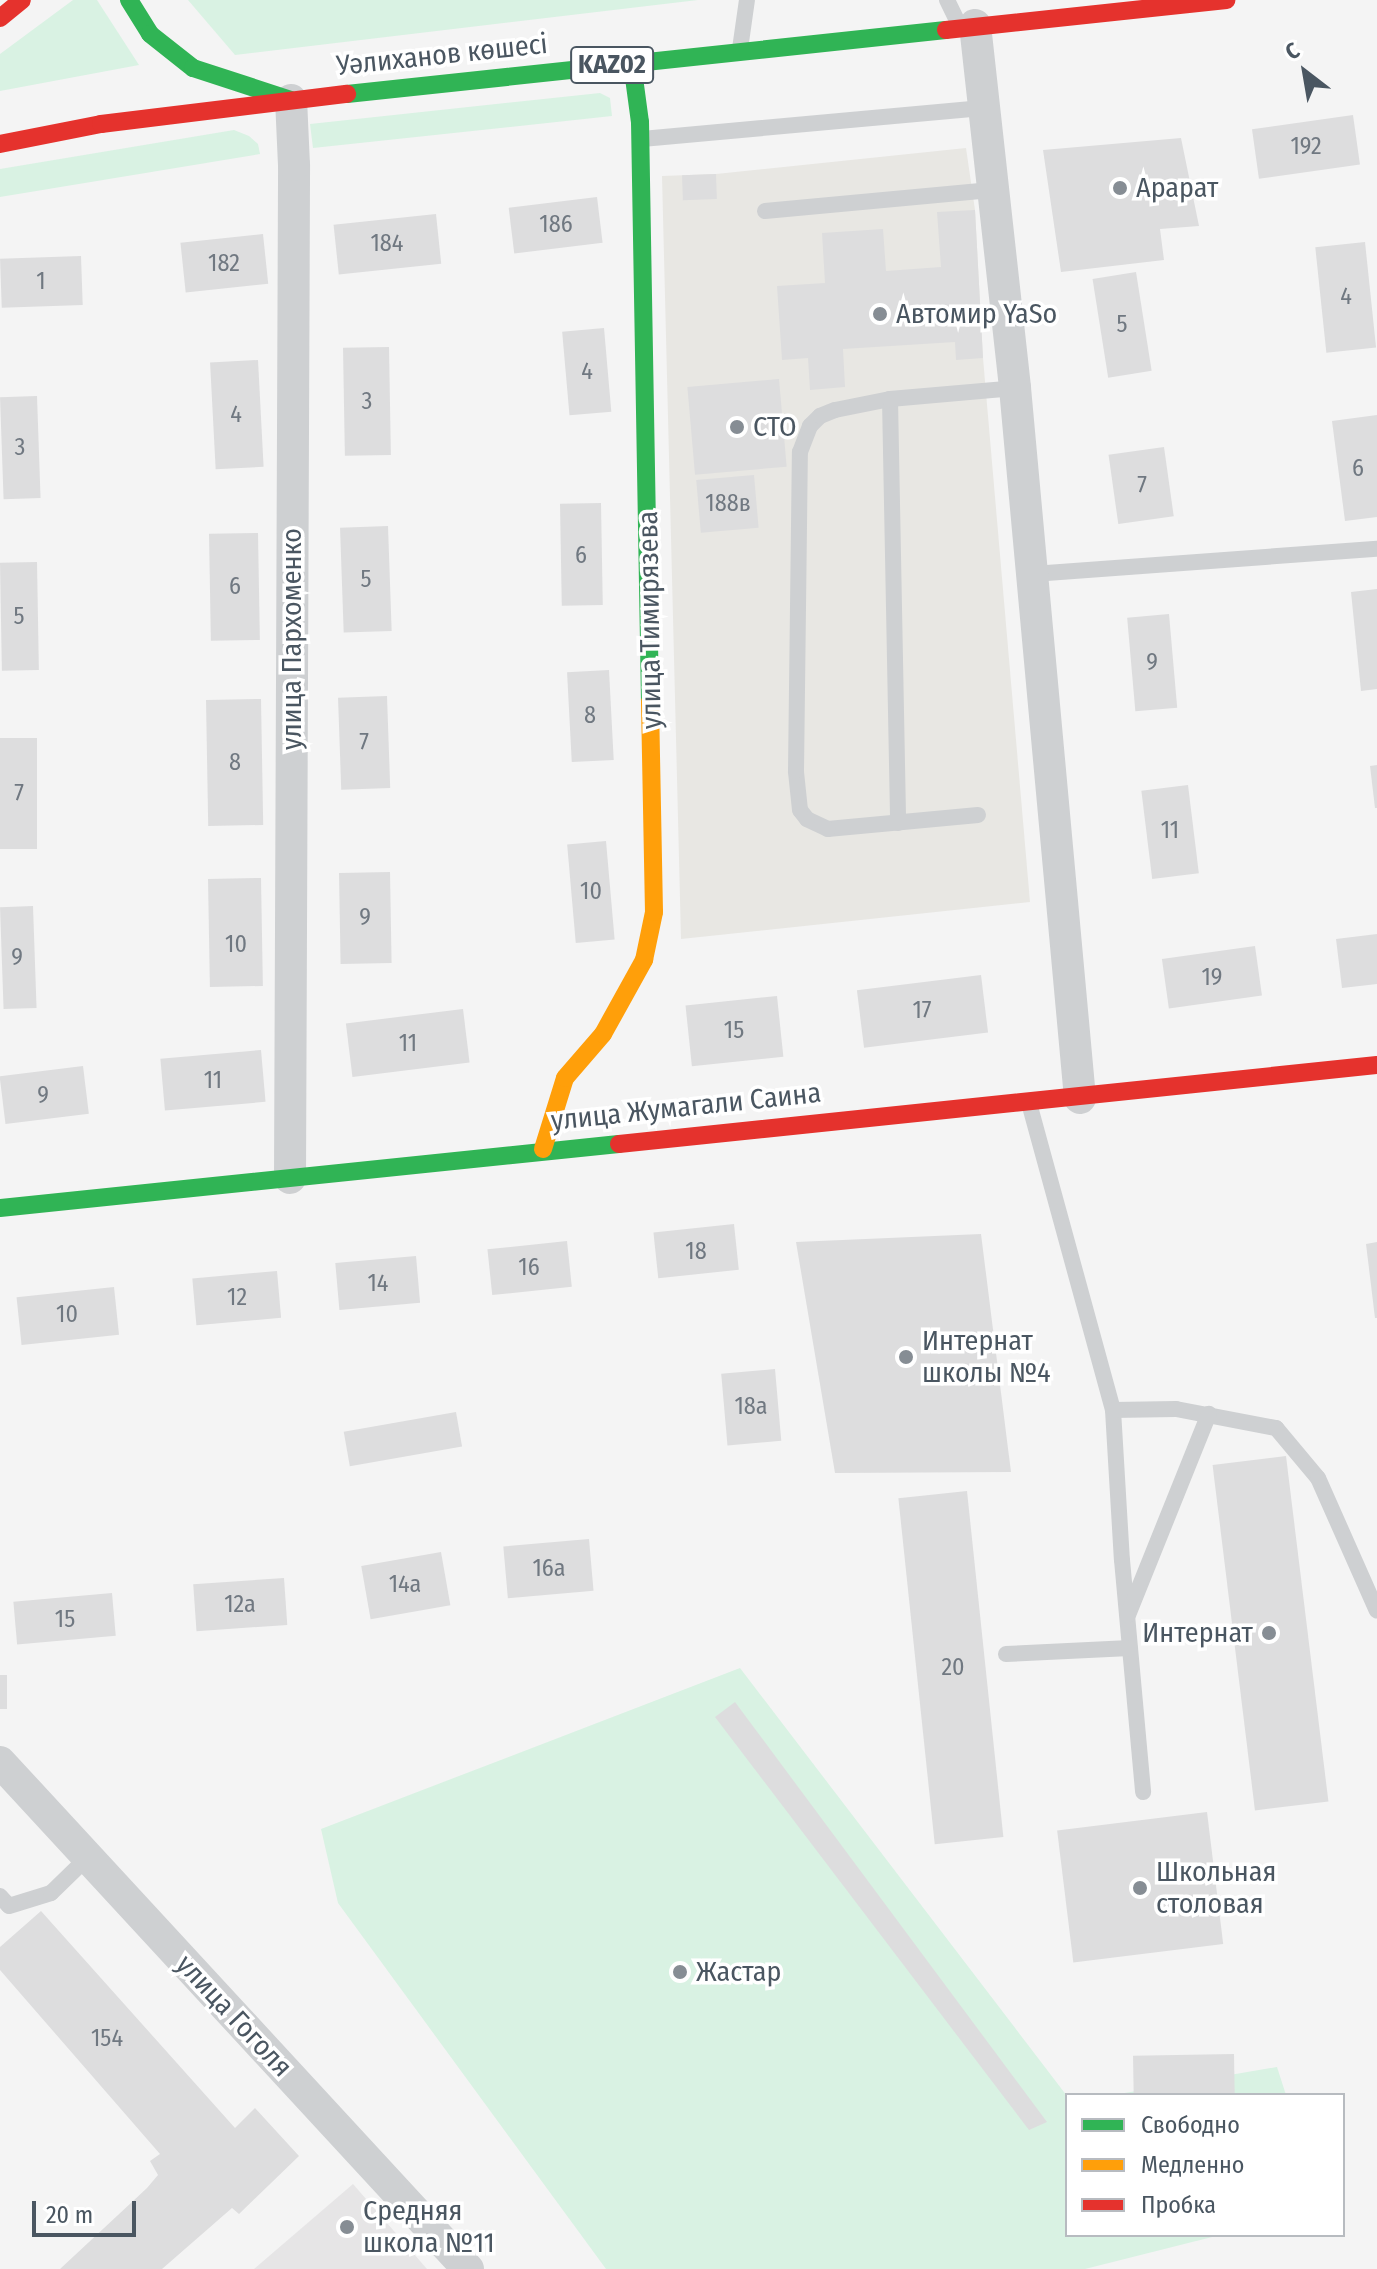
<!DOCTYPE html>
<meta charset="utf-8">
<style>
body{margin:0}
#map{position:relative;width:1377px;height:2269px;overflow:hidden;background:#f4f4f4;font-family:"Fira Sans Condensed",sans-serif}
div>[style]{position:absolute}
.commercial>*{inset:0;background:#e8e7e3}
.education>*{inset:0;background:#e6e5e6}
.green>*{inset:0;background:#d9f2e3}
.building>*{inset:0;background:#ddddde;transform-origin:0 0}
.lane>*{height:16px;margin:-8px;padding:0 8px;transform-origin:8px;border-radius:8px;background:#ced0d2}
.street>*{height:32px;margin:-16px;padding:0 16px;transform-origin:16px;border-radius:16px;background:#ced0d2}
.fast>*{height:18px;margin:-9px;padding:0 9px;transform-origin:9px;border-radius:9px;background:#30b455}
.slow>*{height:18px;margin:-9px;padding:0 9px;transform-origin:9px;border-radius:9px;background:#ff9f0a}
.jam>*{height:18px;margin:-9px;padding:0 9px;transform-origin:9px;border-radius:9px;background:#e5322d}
.dots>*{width:22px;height:22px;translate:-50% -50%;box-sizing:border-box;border:4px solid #fff;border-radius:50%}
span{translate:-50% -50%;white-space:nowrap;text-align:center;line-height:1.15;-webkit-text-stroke:7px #fff;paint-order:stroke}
.number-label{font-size:24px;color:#707881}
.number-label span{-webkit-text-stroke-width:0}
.shield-label span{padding:2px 6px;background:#fff;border:2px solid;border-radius:6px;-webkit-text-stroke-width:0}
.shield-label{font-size:26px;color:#4a5661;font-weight:700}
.street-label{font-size:28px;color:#4a5661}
.poi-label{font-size:28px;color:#4a5661}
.left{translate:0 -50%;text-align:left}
.right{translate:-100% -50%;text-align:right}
.legend{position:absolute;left:1065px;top:2093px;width:280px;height:144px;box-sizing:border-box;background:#fff;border:2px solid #b7bbc0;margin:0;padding:10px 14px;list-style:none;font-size:24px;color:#4a5661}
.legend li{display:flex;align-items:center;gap:16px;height:40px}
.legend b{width:40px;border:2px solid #b7bbc0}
.north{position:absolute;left:1265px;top:32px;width:80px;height:80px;-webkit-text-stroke:6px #fff;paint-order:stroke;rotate:329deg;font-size:22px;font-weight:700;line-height:32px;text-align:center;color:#4a5661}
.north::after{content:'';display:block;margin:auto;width:28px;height:36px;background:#4a5661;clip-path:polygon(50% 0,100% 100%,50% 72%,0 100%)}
.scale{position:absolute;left:32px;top:2201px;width:104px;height:36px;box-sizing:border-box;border:4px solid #4a5661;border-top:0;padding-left:10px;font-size:24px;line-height:28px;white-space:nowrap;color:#4a5661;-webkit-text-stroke:6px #fff;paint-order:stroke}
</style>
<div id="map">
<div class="commercial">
<i style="clip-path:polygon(966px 148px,975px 210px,983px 358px,1030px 902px,681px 939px,662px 176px,716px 174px)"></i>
</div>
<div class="education">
<i style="clip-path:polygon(353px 2184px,427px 2269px,254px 2269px)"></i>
</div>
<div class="green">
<i style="clip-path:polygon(73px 0,97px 0,139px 65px,0 91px,0 54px)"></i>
<i style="clip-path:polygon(188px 0,698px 0,235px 55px)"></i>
<i style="clip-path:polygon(600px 93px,610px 98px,612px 116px,313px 148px,310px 124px)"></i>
<i style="clip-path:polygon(234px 130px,249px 136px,258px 144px,260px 154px,0 197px,0 169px)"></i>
<i style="clip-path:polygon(740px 1668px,1067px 2096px,1067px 2235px,1220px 2235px,1085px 2269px,606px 2269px,338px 1903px,321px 1829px)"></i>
<i style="clip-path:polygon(1277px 2067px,1286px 2095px,1113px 2095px)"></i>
</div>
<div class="building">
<i style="left:1353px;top:115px;width:50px;height:102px;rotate:82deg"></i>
<i style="clip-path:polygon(1181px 138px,1199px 226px,1160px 229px,1164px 260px,1061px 272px,1043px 150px)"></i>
<i style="left:716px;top:174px;width:25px;height:34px;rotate:88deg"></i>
<i style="left:597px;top:197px;width:46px;height:89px;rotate:83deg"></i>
<i style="clip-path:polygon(975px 210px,983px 358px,956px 360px,955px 342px,843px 349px,845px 387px,810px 390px,808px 358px,782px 360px,777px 286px,825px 283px,822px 233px,883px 229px,886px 271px,941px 267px,937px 212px)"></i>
<i style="left:436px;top:214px;width:50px;height:103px;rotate:84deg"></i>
<i style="left:263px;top:234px;width:50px;height:83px;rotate:84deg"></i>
<i style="left:1365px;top:242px;width:106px;height:50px;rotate:84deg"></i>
<i style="left:81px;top:256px;width:49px;height:81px;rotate:88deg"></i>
<i style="left:1136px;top:272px;width:100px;height:44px;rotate:81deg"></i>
<i style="left:604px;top:328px;width:84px;height:42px;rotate:85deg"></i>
<i style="left:389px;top:347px;width:108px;height:46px;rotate:89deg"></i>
<i style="left:258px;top:360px;width:107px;height:48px;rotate:87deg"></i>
<i style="left:779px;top:379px;width:88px;height:92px;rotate:85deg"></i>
<i style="left:37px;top:396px;width:102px;height:37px;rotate:88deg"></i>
<i style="clip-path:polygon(1377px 415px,1377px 517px,1345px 521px,1332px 421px)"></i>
<i style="left:1164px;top:447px;width:70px;height:56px;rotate:82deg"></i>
<i style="left:754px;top:475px;width:53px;height:58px;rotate:85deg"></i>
<i style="left:601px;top:503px;width:102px;height:41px;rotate:89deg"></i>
<i style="left:388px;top:526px;width:105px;height:48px;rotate:88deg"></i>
<i style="left:258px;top:533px;width:107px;height:49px;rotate:89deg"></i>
<i style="left:37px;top:562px;width:108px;height:37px;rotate:89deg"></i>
<i style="clip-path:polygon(1377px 589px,1377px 689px,1361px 691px,1351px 592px)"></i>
<i style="left:1169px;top:614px;width:94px;height:42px;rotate:85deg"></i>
<i style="left:609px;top:670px;width:90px;height:42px;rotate:87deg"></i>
<i style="left:387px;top:696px;width:92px;height:49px;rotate:88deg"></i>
<i style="left:261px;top:699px;width:126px;height:55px;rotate:89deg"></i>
<i style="left:0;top:738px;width:37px;height:111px"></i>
<i style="clip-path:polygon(1377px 765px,1377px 808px,1375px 808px,1370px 766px)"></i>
<i style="left:1188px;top:785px;width:89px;height:47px;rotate:83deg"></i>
<i style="left:606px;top:841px;width:99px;height:39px;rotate:85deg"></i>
<i style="left:390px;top:872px;width:91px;height:51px;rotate:89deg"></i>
<i style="left:261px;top:878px;width:108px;height:53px;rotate:89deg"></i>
<i style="left:33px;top:906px;width:102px;height:33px;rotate:88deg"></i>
<i style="clip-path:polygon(1377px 934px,1377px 984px,1342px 988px,1336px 939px)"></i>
<i style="left:1255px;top:946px;width:50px;height:94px;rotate:82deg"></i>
<i style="left:981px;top:975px;width:58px;height:125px;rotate:83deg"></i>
<i style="left:777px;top:996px;width:61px;height:92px;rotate:84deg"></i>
<i style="left:463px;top:1009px;width:54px;height:118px;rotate:83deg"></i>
<i style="left:261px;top:1050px;width:52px;height:101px;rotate:85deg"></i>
<i style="left:83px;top:1066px;width:48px;height:84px;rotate:83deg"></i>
<i style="left:734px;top:1224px;width:46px;height:81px;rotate:84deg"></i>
<i style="clip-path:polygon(981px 1234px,1011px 1472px,835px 1473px,796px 1242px)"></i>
<i style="left:567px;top:1241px;width:46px;height:80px;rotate:84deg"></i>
<i style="clip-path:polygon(1377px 1242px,1377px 1318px,1375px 1318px,1366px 1244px)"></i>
<i style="left:416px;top:1256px;width:47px;height:81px;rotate:85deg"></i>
<i style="left:277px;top:1271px;width:47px;height:85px;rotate:85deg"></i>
<i style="left:114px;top:1287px;width:48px;height:98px;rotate:84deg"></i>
<i style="left:775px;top:1369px;width:72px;height:54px;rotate:85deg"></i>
<i style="left:456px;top:1412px;width:35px;height:114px;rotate:80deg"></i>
<i style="left:1286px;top:1456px;width:348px;height:74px;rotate:83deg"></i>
<i style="left:967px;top:1491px;width:348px;height:69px;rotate:84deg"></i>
<i style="left:589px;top:1539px;width:52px;height:86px;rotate:85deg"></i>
<i style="left:441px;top:1552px;width:54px;height:81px;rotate:80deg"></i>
<i style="left:284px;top:1578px;width:47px;height:91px;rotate:86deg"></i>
<i style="left:112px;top:1593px;width:43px;height:99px;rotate:85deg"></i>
<i style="left:0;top:1675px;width:7px;height:34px"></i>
<i style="clip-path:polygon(735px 1702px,1047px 2122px,1029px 2130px,715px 1717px)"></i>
<i style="left:1207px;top:1812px;width:133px;height:151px;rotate:83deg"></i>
<i style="clip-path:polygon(41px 1911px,235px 2128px,255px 2108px,299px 2156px,239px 2214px,232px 2208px,162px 2269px,60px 2269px,147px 2188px,158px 2175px,150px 2161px,160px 2154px,0 1970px,0 1947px)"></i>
<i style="left:1234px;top:2054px;width:41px;height:101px;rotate:89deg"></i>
</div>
<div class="lane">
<i style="left:947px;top:0;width:30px;rotate:64deg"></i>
<i style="left:740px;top:49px;width:49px;rotate:-81.9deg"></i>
<i style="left:642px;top:139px;width:342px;rotate:-5.2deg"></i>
<i style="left:765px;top:211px;width:227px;rotate:-5.3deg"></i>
<i style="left:890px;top:399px;width:424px;rotate:88.9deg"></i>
<i style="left:1033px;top:574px;width:345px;rotate:-4.2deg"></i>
<i style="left:978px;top:815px;width:151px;rotate:174.7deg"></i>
<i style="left:828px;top:829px;width:23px;rotate:-155deg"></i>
<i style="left:807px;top:819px;width:11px;rotate:-128deg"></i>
<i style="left:800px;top:810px;width:39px;rotate:-96deg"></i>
<i style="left:796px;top:771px;width:319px;rotate:-89.3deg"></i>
<i style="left:800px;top:452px;width:28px;rotate:-69deg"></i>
<i style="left:810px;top:426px;width:14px;rotate:-45deg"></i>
<i style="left:820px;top:416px;width:16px;rotate:-22deg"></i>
<i style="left:835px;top:410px;width:56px;rotate:-11.3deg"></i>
<i style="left:890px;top:399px;width:125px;rotate:-5deg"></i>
<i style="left:1029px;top:1103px;width:318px;rotate:74.7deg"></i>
<i style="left:1113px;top:1410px;width:150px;rotate:86.6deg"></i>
<i style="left:1122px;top:1560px;width:233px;rotate:84.8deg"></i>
<i style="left:1113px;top:1410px;width:63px;rotate:-0.9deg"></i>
<i style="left:1176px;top:1409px;width:102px;rotate:10.8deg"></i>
<i style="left:1276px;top:1428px;width:65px;rotate:50deg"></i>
<i style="left:1318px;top:1478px;width:145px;rotate:66.1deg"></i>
<i style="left:1128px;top:1615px;width:217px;rotate:-68.1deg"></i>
<i style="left:1006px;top:1654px;width:124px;rotate:-2.8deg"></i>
<i style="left:0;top:1896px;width:13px;rotate:48deg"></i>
<i style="left:9px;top:1906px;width:44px;rotate:-17.2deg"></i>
<i style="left:51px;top:1893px;width:52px;rotate:-44.2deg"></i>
</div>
<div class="street">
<i style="left:975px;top:25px;width:365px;rotate:83.7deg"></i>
<i style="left:1015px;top:388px;width:713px;rotate:84.77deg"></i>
<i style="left:290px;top:1178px;width:1013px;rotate:-89.77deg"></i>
<i style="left:294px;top:165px;width:65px;rotate:-92.6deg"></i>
<i style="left:0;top:1762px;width:690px;rotate:47.29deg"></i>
</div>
<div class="fast">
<i style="left:129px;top:0;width:40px;rotate:58deg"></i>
<i style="left:150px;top:34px;width:55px;rotate:38.3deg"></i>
<i style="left:193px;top:68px;width:103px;rotate:18.1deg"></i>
<i style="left:632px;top:63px;width:60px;rotate:82.3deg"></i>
<i style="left:640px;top:122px;width:580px;rotate:89.01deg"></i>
<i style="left:347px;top:94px;width:602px;rotate:-6.1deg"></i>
<i style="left:0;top:1208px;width:622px;rotate:-5.9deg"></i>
</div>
<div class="slow">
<i style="left:543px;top:1149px;width:74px;rotate:-72.8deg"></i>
<i style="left:565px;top:1078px;width:58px;rotate:-49.2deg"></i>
<i style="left:603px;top:1034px;width:85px;rotate:-61deg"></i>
<i style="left:644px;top:960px;width:49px;rotate:-78.2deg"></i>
<i style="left:654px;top:912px;width:210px;rotate:-91.1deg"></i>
</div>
<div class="jam">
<i style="left:0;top:18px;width:28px;rotate:-39deg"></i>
<i style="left:946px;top:30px;width:282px;rotate:-6.1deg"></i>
<i style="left:0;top:144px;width:103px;rotate:-11.2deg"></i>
<i style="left:101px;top:124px;width:248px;rotate:-7deg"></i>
<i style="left:619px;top:1144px;width:762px;rotate:-5.95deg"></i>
</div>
<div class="dots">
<i style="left:1120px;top:188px;background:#868d94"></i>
<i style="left:880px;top:314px;background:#868d94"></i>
<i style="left:737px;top:427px;background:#868d94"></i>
<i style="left:906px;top:1357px;background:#868d94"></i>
<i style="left:1269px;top:1633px;background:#868d94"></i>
<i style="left:1140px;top:1888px;background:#868d94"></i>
<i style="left:680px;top:1972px;background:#868d94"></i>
<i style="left:347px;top:2227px;background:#868d94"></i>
</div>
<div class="number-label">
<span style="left:1306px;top:147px">192</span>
<span style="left:556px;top:225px">186</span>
<span style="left:387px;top:244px">184</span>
<span style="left:224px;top:264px">182</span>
<span style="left:41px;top:282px">1</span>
<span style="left:1346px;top:297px">4</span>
<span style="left:1122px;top:325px">5</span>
<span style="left:587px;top:372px">4</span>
<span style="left:367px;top:402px">3</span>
<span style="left:236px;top:415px">4</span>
<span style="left:20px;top:448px">3</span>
<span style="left:1358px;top:469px">6</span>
<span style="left:1142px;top:486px">7</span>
<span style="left:728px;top:504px">188в</span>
<span style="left:581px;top:556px">6</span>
<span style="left:366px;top:580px">5</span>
<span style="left:235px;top:587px">6</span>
<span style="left:19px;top:617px">5</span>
<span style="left:1152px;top:663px">9</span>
<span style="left:590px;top:716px">8</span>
<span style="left:364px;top:743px">7</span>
<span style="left:235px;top:763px">8</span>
<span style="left:19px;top:794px">7</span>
<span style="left:1170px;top:831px">11</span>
<span style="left:591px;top:892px">10</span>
<span style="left:365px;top:918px">9</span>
<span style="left:236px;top:945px">10</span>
<span style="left:17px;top:958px">9</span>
<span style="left:1212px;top:978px">19</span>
<span style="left:922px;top:1011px">17</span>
<span style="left:734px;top:1031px">15</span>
<span style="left:408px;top:1044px">11</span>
<span style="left:213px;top:1081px">11</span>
<span style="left:43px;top:1096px">9</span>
<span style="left:696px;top:1252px">18</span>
<span style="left:529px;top:1268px">16</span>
<span style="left:378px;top:1284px">14</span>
<span style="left:237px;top:1298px">12</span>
<span style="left:67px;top:1315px">10</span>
<span style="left:751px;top:1407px">18а</span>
<span style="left:549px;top:1569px">16а</span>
<span style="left:405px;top:1585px">14а</span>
<span style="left:240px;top:1605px">12а</span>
<span style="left:65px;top:1620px">15</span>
<span style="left:953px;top:1668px">20</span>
<span style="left:107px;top:2039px">154</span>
</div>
<div class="shield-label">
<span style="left:612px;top:65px">KАZ02</span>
</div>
<div class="street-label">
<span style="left:442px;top:55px;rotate:-6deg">Уәлиханов көшесі</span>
<span style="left:650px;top:620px;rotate:-91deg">улица Тимирязева</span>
<span style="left:292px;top:639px;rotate:-90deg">улица Пархоменко</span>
<span style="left:686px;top:1107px;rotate:-6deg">улица Жумагали Саина</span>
<span style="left:234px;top:2016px;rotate:47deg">улица Гоголя</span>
</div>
<div class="poi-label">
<span class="left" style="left:1136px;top:188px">Арарат</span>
<span class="left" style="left:896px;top:314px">Автомир YaSo</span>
<span class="left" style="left:753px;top:427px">СТО</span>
<span class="left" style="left:922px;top:1357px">Интернат<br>школы №4</span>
<span class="right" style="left:1253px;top:1633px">Интернат</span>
<span class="left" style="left:1156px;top:1888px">Школьная<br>столовая</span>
<span class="left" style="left:696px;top:1972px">Жастар</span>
<span class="left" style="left:363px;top:2227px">Средняя<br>школа №11</span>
</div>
<ul class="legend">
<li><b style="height:10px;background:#30b455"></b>Свободно</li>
<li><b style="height:10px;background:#ff9f0a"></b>Медленно</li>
<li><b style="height:10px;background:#e5322d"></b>Пробка</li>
</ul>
<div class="north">С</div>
<div class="scale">20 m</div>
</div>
